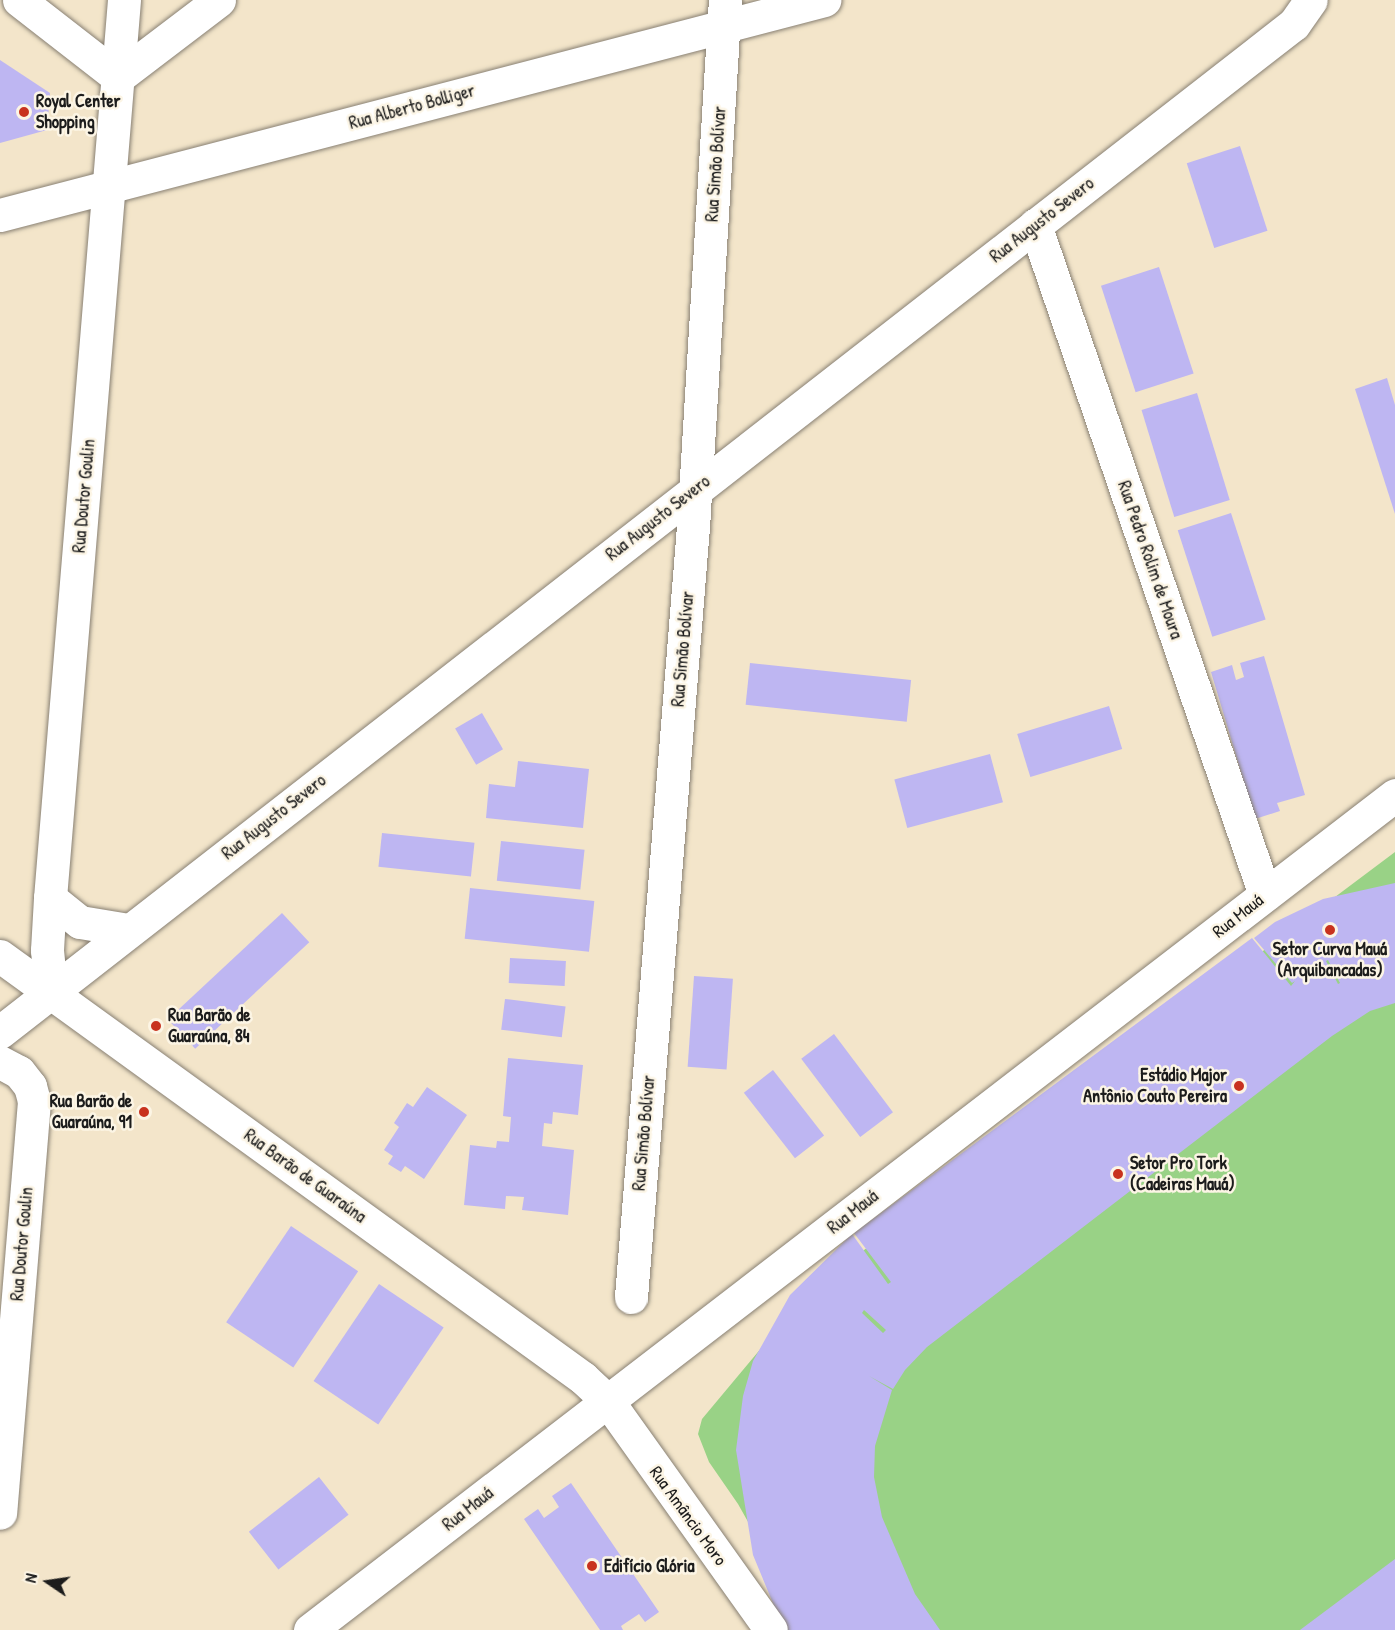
<!DOCTYPE html>
<meta charset="utf-8">
<style>
body{margin:0}
#map{position:relative;width:1395px;height:1630px;overflow:hidden;background:#f3e5ca;font-family:"Patrick Hand",sans-serif}
div>[style]{position:absolute}
.green>*{inset:0;background:#99d286}
.building>*{inset:0;background:#beb6f2;transform-origin:0 0}
.roads{filter:drop-shadow(0 0 2px #888073) drop-shadow(0 0 2px #888073)}
.minor>*{height:33px;margin:-16.5px;padding:0 16.5px;transform-origin:16.5px;border-radius:16.5px;background:#fff}
.major>*{height:33px;margin:-16.5px;padding:0 16.5px;transform-origin:16.5px;border-radius:16.5px;background:#fff}
.dots>*{width:16px;height:16px;translate:-50% -50%;box-sizing:border-box;border:3px solid #fcf5e5;border-radius:50%}
span{translate:-50% -50%;white-space:nowrap;text-align:center;line-height:1.15;-webkit-text-stroke:5px #fcf5e5;paint-order:stroke}
.poi-label{font-size:18px;color:#1c1c1c;font-weight:700}
.left{translate:0 -50%;text-align:left}
.right{translate:-100% -50%;text-align:right}
.street-label{font-size:18px;color:#1c1c1c}
.north{position:absolute;left:18px;top:1552px;width:60px;height:60px;-webkit-text-stroke:4px #fcf5e5;paint-order:stroke;rotate:283deg;font-size:16px;font-weight:700;line-height:24px;text-align:center;color:#1c1c1c}
.north::after{content:'';display:block;margin:auto;width:21px;height:27px;background:#1c1c1c;clip-path:polygon(50% 0,100% 100%,50% 72%,0 100%)}
</style>
<div id="map">
<div class="green">
<i style="clip-path:polygon(1395px 852px,1395px 1630px,809px 1630px,738px 1504px,709px 1462px,698px 1434px,702px 1419px,808px 1292px)"></i>
</div>
<div class="building">
<i style="clip-path:polygon(0 60px,50px 93px,47px 130px,0 143px)"></i>
<i style="left:1240px;top:146px;width:89px;height:56px;rotate:72deg"></i>
<i style="left:1159px;top:267px;width:112px;height:61px;rotate:72deg"></i>
<i style="clip-path:polygon(1387px 378px,1395px 405px,1395px 514px,1355px 389px)"></i>
<i style="left:1197px;top:393px;width:112px;height:58px;rotate:73deg"></i>
<i style="left:1231px;top:513px;width:112px;height:56px;rotate:72deg"></i>
<i style="clip-path:polygon(1264px 656px,1305px 795px,1277px 803px,1280px 811px,1255px 819px,1211px 672px,1232px 665px,1236px 680px,1244px 677px,1240px 663px)"></i>
<i style="left:750px;top:663px;width:162px;height:42px;rotate:6deg"></i>
<i style="left:1109px;top:706px;width:45px;height:96px;rotate:73deg"></i>
<i style="left:482px;top:713px;width:42px;height:31px;rotate:60deg"></i>
<i style="left:990px;top:754px;width:50px;height:99px;rotate:75deg"></i>
<i style="clip-path:polygon(518px 761px,589px 769px,583px 828px,486px 818px,489px 784px,515px 787px)"></i>
<i style="left:382px;top:833px;width:93px;height:34px;rotate:6deg"></i>
<i style="left:501px;top:841px;width:84px;height:40px;rotate:6deg"></i>
<i style="clip-path:polygon(evenodd,1395px 883px,1395px 1003px,1370px 1011px,1332px 1036px,927px 1347px,905px 1370px,893px 1389px,869px 1376px,892px 1390px,875px 1446px,874px 1477px,882px 1517px,915px 1594px,940px 1630px,784px 1630px,753px 1555px,736px 1450px,743px 1396px,753px 1361px,790px 1295px,852px 1234px,888px 1284px,891px 1282px,854px 1233px,1252px 938px,1291px 986px,1295px 981px,1292px 983px,1254px 938px,1275px 922px,1323px 899px,1395px 883px,1328px 960px,1340px 983px,1338px 984px,1326px 961px,1328px 960px,1395px 883px,864px 1310px,886px 1330px,883px 1333px,862px 1313px,864px 1310px)"></i>
<i style="left:470px;top:888px;width:125px;height:51px;rotate:6deg"></i>
<i style="left:282px;top:913px;width:40px;height:156px;rotate:47deg"></i>
<i style="left:510px;top:958px;width:56px;height:25px;rotate:3deg"></i>
<i style="left:694px;top:976px;width:39px;height:91px;rotate:4deg"></i>
<i style="left:505px;top:999px;width:61px;height:31px;rotate:7deg"></i>
<i style="left:834px;top:1034px;width:98px;height:41px;rotate:53deg"></i>
<i style="clip-path:polygon(508px 1058px,583px 1065px,578px 1115px,553px 1112px,552px 1124px,544px 1123px,542px 1146px,574px 1150px,568px 1215px,522px 1210px,524px 1197px,506px 1196px,505px 1209px,464px 1205px,470px 1145px,496px 1148px,497px 1141px,509px 1142px,511px 1117px,503px 1116px)"></i>
<i style="left:773px;top:1070px;width:83px;height:37px;rotate:52deg"></i>
<i style="clip-path:polygon(427px 1087px,467px 1115px,424px 1179px,405px 1166px,401px 1172px,388px 1164px,393px 1156px,384px 1150px,399px 1127px,394px 1123px,407px 1103px,413px 1107px)"></i>
<i style="left:291px;top:1226px;width:81px;height:116px;rotate:34deg"></i>
<i style="left:379px;top:1284px;width:78px;height:117px;rotate:34deg"></i>
<i style="left:319px;top:1477px;width:48px;height:89px;rotate:52deg"></i>
<i style="clip-path:polygon(571px 1483px,659px 1612px,645px 1622px,639px 1614px,621px 1626px,623px 1630px,600px 1630px,524px 1519px,538px 1509px,544px 1518px,559px 1507px,552px 1496px)"></i>
<i style="clip-path:polygon(1395px 1559px,1395px 1630px,1300px 1630px)"></i>
</div>
<div class="roads">
<div class="minor">
<i style="left:19px;top:0;width:125px;rotate:37.9deg"></i>
<i style="left:118px;top:77px;width:127px;rotate:-37.3deg"></i>
<i style="left:1035px;top:225px;width:708px;rotate:71.05deg"></i>
<i style="left:0;top:956px;width:720px;rotate:35.9deg"></i>
<i style="left:583px;top:1378px;width:33px;rotate:43deg"></i>
<i style="left:51px;top:991px;width:41px;rotate:-95.6deg"></i>
<i style="left:47px;top:950px;width:52px;rotate:-86.7deg"></i>
<i style="left:50px;top:898px;width:901px;rotate:-85.29deg"></i>
<i style="left:0;top:1062px;width:21px;rotate:28deg"></i>
<i style="left:19px;top:1072px;width:18px;rotate:52deg"></i>
<i style="left:30px;top:1086px;width:16px;rotate:75deg"></i>
<i style="left:34px;top:1101px;width:413px;rotate:94.7deg"></i>
<i style="left:631px;top:1297px;width:772px;rotate:-85.4deg"></i>
<i style="left:693px;top:527px;width:528px;rotate:-86.53deg"></i>
</div>
<div class="major">
<i style="left:0;top:215px;width:852px;rotate:-14.62deg"></i>
<i style="left:50px;top:898px;width:38px;rotate:39deg"></i>
<i style="left:80px;top:922px;width:49px;rotate:9.5deg"></i>
<i style="left:0;top:1032px;width:1640px;rotate:-37.92deg"></i>
<i style="left:1294px;top:24px;width:29px;rotate:-55deg"></i>
<i style="left:607px;top:1400px;width:282px;rotate:54.5deg"></i>
<i style="left:310px;top:1630px;width:1369px;rotate:-37.58deg"></i>
</div>
</div>
<div class="dots">
<i style="left:24px;top:112px;background:#c8321e"></i>
<i style="left:1330px;top:930px;background:#c8321e"></i>
<i style="left:156px;top:1026px;background:#c8321e"></i>
<i style="left:1239px;top:1086px;background:#c8321e"></i>
<i style="left:144px;top:1112px;background:#c8321e"></i>
<i style="left:1118px;top:1174px;background:#c8321e"></i>
<i style="left:592px;top:1566px;background:#c8321e"></i>
</div>
<div class="poi-label">
<span class="left" style="left:36px;top:112px">Royal Center<br>Shopping</span>
<span style="left:1330px;top:960px">Setor Curva Mauá<br>(Arquibancadas)</span>
<span class="left" style="left:168px;top:1026px">Rua Barão de<br>Guaraúna, 84</span>
<span class="right" style="left:1227px;top:1086px">Estádio Major<br>Antônio Couto Pereira</span>
<span class="right" style="left:132px;top:1112px">Rua Barão de<br>Guaraúna, 91</span>
<span class="left" style="left:1130px;top:1174px">Setor Pro Tork<br>(Cadeiras Mauá)</span>
<span class="left" style="left:604px;top:1566px">Edifício Glória</span>
</div>
<div class="street-label">
<span style="left:412px;top:107px;rotate:-15deg">Rua Alberto Bolliger</span>
<span style="left:716px;top:164px;rotate:-86deg">Rua Simão Bolívar</span>
<span style="left:1042px;top:220px;rotate:-38deg">Rua Augusto Severo</span>
<span style="left:84px;top:496px;rotate:-85deg">Rua Doutor Goulin</span>
<span style="left:658px;top:518px;rotate:-38deg">Rua Augusto Severo</span>
<span style="left:1150px;top:560px;rotate:71deg">Rua Pedro Rolim de Moura</span>
<span style="left:683px;top:649px;rotate:-85deg">Rua Simão Bolívar</span>
<span style="left:274px;top:817px;rotate:-38deg">Rua Augusto Severo</span>
<span style="left:1238px;top:916px;rotate:-38deg">Rua Mauá</span>
<span style="left:644px;top:1133px;rotate:-85deg">Rua Simão Bolívar</span>
<span style="left:305px;top:1176px;rotate:36deg">Rua Barão de Guaraúna</span>
<span style="left:853px;top:1212px;rotate:-38deg">Rua Mauá</span>
<span style="left:22px;top:1244px;rotate:-85deg">Rua Doutor Goulin</span>
<span style="left:468px;top:1509px;rotate:-38deg">Rua Mauá</span>
<span style="left:688px;top:1516px;rotate:54deg">Rua Amâncio Moro</span>
</div>
<div class="north">N</div>
</div>
